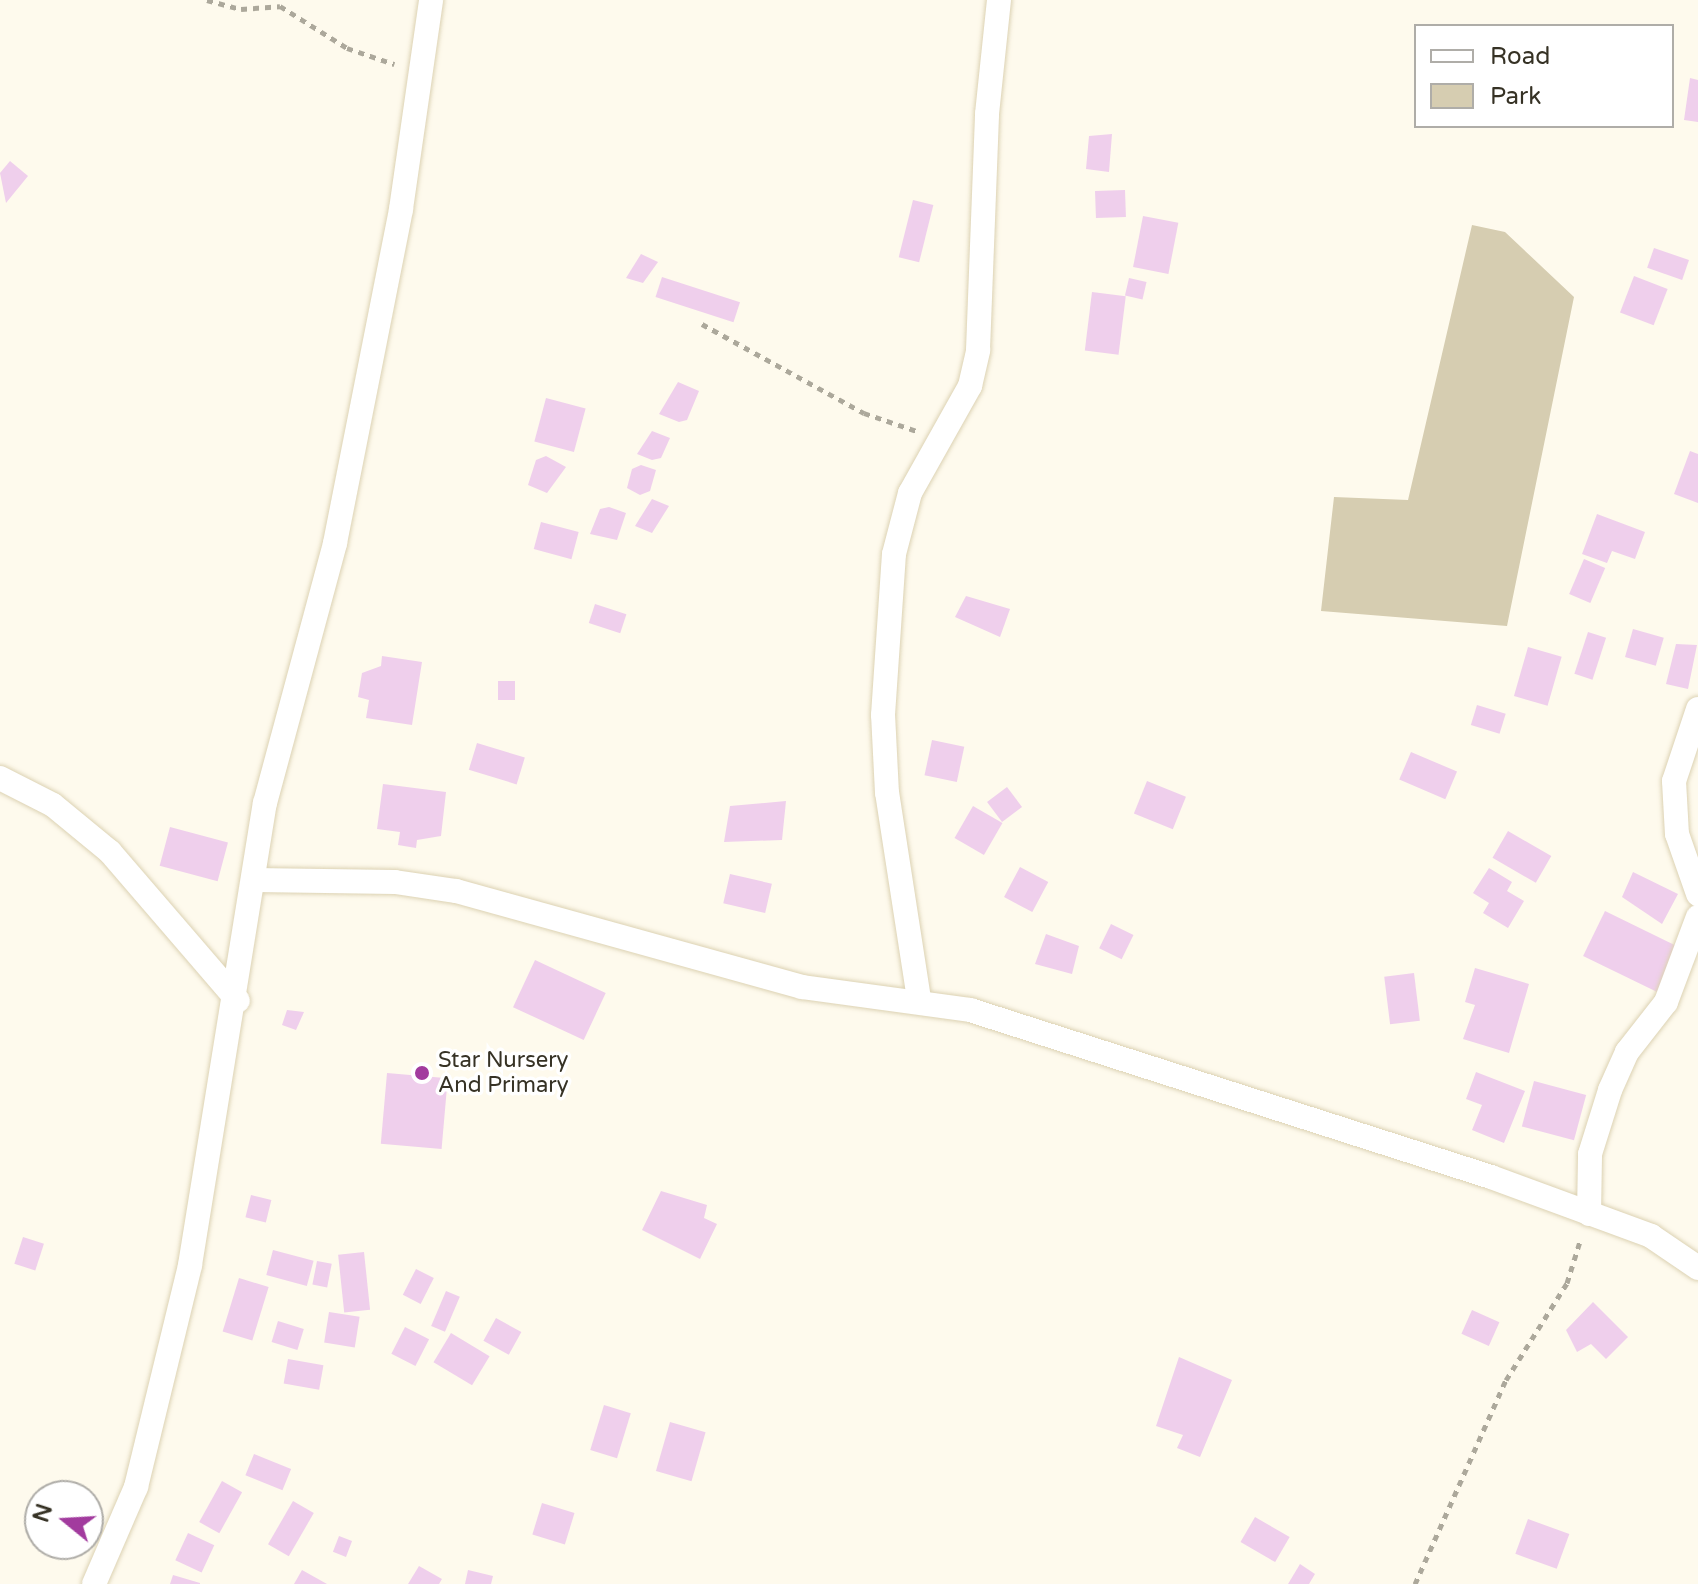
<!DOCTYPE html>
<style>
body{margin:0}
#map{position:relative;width:1698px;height:1584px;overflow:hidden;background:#fefaed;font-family:"Varela Round",sans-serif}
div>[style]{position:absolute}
.green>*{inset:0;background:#d6cdb1}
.building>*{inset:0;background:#efcfec;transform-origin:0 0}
.path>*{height:5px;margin-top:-2.5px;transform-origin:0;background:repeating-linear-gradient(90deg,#aca89b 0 6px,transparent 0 12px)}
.roads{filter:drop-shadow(0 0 2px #dcd2b3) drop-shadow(0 0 2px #dcd2b3)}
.minor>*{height:24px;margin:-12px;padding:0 12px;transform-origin:12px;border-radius:12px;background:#fff}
.dots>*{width:22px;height:22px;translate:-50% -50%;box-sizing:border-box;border:4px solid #fff;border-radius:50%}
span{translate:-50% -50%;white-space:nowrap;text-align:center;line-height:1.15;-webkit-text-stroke:7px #fff;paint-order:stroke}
.poi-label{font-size:22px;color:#363225}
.left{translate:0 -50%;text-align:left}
.legend{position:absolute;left:1414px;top:24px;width:260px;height:104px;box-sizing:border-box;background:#fff;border:2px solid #afada8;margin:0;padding:10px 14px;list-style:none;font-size:24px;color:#363225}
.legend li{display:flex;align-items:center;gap:16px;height:40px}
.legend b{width:40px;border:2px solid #afada8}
.north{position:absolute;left:24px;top:1480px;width:80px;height:80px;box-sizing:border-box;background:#fff;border:2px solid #afada8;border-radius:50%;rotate:288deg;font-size:22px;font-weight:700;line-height:32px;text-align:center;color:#363225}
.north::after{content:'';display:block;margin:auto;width:28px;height:36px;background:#a23b9e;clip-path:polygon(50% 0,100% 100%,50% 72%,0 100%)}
</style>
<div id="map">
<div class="green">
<i style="clip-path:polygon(1472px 225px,1505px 232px,1574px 297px,1507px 626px,1321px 611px,1334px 497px,1408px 500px)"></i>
</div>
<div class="building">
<i style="clip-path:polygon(1690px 78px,1698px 80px,1698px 122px,1684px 120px)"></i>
<i style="clip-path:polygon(1112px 134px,1109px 172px,1086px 169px,1089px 136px)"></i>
<i style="clip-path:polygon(10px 161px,28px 176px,6px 203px,0 173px)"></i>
<i style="left:1125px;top:190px;width:27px;height:30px;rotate:88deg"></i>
<i style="left:913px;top:200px;width:21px;height:59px;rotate:14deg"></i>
<i style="left:1143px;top:216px;width:36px;height:52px;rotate:11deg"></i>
<i style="left:1654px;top:248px;width:37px;height:21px;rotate:19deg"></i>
<i style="clip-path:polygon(641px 254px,658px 262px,643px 283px,626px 278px)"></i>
<i style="left:1634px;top:276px;width:36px;height:39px;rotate:21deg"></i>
<i style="left:662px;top:277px;width:82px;height:21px;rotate:18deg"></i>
<i style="left:1129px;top:278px;width:18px;height:18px;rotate:13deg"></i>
<i style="left:1092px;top:292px;width:34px;height:59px;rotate:7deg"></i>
<i style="clip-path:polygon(678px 382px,699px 391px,687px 420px,679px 422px,659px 414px)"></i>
<i style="left:546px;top:398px;width:41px;height:45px;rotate:15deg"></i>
<i style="clip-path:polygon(652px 431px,670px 438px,661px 458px,652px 460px,637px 454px)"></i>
<i style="clip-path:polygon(1690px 451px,1698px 454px,1698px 503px,1674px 494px)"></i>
<i style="clip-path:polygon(546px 456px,566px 467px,547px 493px,528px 485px,536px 460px)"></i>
<i style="clip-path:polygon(641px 465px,656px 470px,650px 491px,640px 495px,627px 488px,632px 469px)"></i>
<i style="clip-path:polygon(652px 499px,669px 506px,652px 533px,635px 526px)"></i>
<i style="clip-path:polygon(609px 507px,626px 513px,617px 540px,590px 534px,600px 509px)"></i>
<i style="clip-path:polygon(1597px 514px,1645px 532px,1635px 559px,1612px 551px,1607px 563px,1582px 554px)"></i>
<i style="left:541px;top:522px;width:39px;height:28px;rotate:15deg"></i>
<i style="left:1584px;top:559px;width:23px;height:38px;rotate:23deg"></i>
<i style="clip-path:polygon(966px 596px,1010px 609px,1000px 637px,955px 617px)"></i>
<i style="left:595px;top:604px;width:33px;height:20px;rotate:18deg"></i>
<i style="left:1633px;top:629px;width:32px;height:29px;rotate:16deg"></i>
<i style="left:1588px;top:632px;width:19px;height:44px;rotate:18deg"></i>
<i style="clip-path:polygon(1676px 644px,1697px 645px,1688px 689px,1666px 684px)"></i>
<i style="left:1528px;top:647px;width:35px;height:51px;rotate:16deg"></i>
<i style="clip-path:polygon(382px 656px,422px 662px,412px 725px,366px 718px,369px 700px,358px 697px,362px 673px,381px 666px)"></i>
<i style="left:498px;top:681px;width:17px;height:19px"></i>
<i style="left:1477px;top:705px;width:30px;height:21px;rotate:17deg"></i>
<i style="left:932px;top:740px;width:33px;height:36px;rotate:12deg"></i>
<i style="left:477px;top:743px;width:50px;height:28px;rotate:17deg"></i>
<i style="left:1411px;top:752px;width:50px;height:30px;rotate:23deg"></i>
<i style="left:1147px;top:781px;width:42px;height:35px;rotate:22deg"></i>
<i style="clip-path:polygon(383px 784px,446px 792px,441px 836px,417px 840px,416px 848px,398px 845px,400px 832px,377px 829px)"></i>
<i style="left:1007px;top:787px;width:25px;height:25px;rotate:53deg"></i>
<i style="clip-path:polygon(786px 801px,782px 840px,724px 842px,730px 806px)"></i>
<i style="left:973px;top:806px;width:34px;height:37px;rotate:30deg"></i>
<i style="left:170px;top:827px;width:60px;height:40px;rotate:15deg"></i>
<i style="left:1508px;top:831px;width:50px;height:31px;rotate:30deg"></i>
<i style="left:1020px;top:867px;width:32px;height:34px;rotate:28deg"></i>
<i style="clip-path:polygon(1489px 868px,1512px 882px,1507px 891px,1524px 901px,1508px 928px,1483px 913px,1489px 903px,1473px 893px)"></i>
<i style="clip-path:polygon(1633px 872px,1678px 894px,1662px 924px,1622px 897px)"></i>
<i style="left:730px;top:874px;width:43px;height:30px;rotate:13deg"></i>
<i style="left:1605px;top:911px;width:87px;height:50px;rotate:26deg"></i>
<i style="left:1111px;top:924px;width:25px;height:27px;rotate:26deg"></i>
<i style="clip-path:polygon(1046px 934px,1079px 946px,1072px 974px,1035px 964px)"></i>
<i style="left:535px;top:960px;width:78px;height:52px;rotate:25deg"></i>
<i style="clip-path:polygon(1475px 968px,1529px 984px,1509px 1053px,1463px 1039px,1475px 1005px,1465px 1002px)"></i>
<i style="left:1414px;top:973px;width:48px;height:30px;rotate:83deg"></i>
<i style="clip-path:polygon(287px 1010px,304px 1012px,296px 1030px,282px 1025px)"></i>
<i style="clip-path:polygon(1476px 1072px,1525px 1091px,1504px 1143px,1472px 1130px,1482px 1105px,1466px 1099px)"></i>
<i style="left:387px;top:1073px;width:61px;height:71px;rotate:5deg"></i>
<i style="left:1534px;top:1081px;width:54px;height:47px;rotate:15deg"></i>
<i style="clip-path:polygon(661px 1191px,707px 1205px,704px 1218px,717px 1224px,700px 1259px,642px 1230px)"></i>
<i style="left:251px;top:1195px;width:21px;height:23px;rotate:14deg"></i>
<i style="left:23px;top:1237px;width:22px;height:28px;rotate:18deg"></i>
<i style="left:273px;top:1250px;width:42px;height:26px;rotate:15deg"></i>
<i style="left:364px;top:1252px;width:58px;height:26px;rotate:84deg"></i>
<i style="left:317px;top:1261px;width:15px;height:24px;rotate:11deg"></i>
<i style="left:416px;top:1269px;width:20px;height:29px;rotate:27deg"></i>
<i style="left:239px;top:1278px;width:31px;height:56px;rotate:17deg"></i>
<i style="left:446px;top:1291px;width:15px;height:38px;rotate:23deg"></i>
<i style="clip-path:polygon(1593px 1302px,1628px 1337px,1606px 1359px,1591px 1344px,1577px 1352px,1566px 1330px)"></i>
<i style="left:1472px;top:1310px;width:30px;height:26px;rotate:24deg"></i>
<i style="left:329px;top:1312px;width:31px;height:31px;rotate:9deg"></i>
<i style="left:496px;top:1318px;width:29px;height:26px;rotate:29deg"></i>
<i style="left:278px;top:1321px;width:27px;height:22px;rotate:17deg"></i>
<i style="left:405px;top:1327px;width:27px;height:30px;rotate:27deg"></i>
<i style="left:451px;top:1333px;width:45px;height:34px;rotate:31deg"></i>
<i style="clip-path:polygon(1179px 1357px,1232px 1380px,1200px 1457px,1177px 1448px,1183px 1435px,1156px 1426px)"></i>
<i style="left:288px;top:1359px;width:36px;height:25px;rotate:10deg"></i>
<i style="left:604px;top:1405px;width:28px;height:47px;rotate:17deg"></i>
<i style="left:670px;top:1422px;width:37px;height:51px;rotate:16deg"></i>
<i style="left:254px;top:1454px;width:40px;height:23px;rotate:22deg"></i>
<i style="left:222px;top:1481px;width:23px;height:47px;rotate:29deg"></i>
<i style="left:293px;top:1501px;width:24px;height:50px;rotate:30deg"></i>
<i style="left:542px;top:1503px;width:34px;height:33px;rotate:17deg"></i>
<i style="left:1255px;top:1517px;width:40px;height:29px;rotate:30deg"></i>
<i style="left:1528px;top:1519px;width:44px;height:37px;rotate:20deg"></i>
<i style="left:188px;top:1533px;width:29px;height:30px;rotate:25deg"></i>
<i style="left:339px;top:1536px;width:14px;height:17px;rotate:21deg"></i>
<i style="clip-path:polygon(1300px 1564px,1315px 1574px,1309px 1584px,1288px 1584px)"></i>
<i style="clip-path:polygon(419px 1566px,442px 1579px,439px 1584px,408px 1584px)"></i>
<i style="clip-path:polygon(302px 1570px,327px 1584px,294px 1584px)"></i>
<i style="clip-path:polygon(468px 1570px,493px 1576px,491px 1584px,465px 1584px)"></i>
<i style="clip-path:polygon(173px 1575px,200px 1583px,200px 1584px,170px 1584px)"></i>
</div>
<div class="path">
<i style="left:207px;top:0;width:35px;rotate:15deg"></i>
<i style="left:241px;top:9px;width:39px;rotate:-4deg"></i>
<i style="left:280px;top:6px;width:79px;rotate:32.1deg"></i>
<i style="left:347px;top:48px;width:50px;rotate:18.8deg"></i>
<i style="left:702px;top:324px;width:185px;rotate:28.8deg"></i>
<i style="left:864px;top:413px;width:56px;rotate:18.8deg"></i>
<i style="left:1415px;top:1584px;width:223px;rotate:-66deg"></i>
<i style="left:1506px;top:1380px;width:115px;rotate:-57.8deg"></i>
<i style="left:1567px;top:1283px;width:47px;rotate:-72.7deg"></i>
</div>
<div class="roads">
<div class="minor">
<i style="left:1698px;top:709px;width:76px;rotate:108.4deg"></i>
<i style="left:1674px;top:781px;width:53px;rotate:86.8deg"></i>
<i style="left:1677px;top:834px;width:64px;rotate:70.7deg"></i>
<i style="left:0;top:778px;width:59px;rotate:27deg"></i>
<i style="left:53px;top:805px;width:74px;rotate:39.5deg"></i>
<i style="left:110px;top:852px;width:196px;rotate:49.3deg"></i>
<i style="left:254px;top:880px;width:141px;rotate:0.8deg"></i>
<i style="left:395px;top:882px;width:62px;rotate:8.4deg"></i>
<i style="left:456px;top:891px;width:359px;rotate:15.5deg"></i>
<i style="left:802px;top:987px;width:170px;rotate:7.8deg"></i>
<i style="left:970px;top:1010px;width:547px;rotate:17.77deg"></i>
<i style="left:1491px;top:1177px;width:171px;rotate:20.2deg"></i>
<i style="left:1651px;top:1236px;width:57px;rotate:34.2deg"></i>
<i style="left:919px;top:999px;width:208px;rotate:-98.8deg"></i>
<i style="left:887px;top:793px;width:78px;rotate:-92.9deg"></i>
<i style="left:883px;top:715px;width:161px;rotate:-86.1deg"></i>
<i style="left:894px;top:554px;width:63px;rotate:-75.3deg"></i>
<i style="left:910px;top:493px;width:123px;rotate:-60.7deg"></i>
<i style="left:970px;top:386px;width:37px;rotate:-77deg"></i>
<i style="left:978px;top:350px;width:236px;rotate:-87.8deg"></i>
<i style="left:987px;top:114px;width:115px;rotate:-84deg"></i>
<i style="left:1589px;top:1214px;width:60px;rotate:-89deg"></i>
<i style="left:1590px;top:1154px;width:67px;rotate:-72.6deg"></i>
<i style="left:1610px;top:1090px;width:42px;rotate:-65.9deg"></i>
<i style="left:1627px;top:1052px;width:63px;rotate:-52deg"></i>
<i style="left:1666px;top:1002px;width:91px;rotate:-69.4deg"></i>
<i style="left:94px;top:1584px;width:106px;rotate:-66.6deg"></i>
<i style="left:136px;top:1487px;width:228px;rotate:-76.3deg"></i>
<i style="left:190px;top:1265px;width:468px;rotate:-80.8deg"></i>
<i style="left:265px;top:803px;width:269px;rotate:-74.9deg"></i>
<i style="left:335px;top:543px;width:340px;rotate:-78.8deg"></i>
<i style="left:401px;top:209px;width:211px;rotate:-81.8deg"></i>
</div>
</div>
<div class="dots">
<i style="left:422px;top:1073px;background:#a23b9e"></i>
</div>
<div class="poi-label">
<span class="left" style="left:438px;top:1073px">Star Nursery<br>And Primary</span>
</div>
<ul class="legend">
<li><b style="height:10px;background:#fff"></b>Road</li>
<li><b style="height:22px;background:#d6cdb1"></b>Park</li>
</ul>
<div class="north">N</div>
</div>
